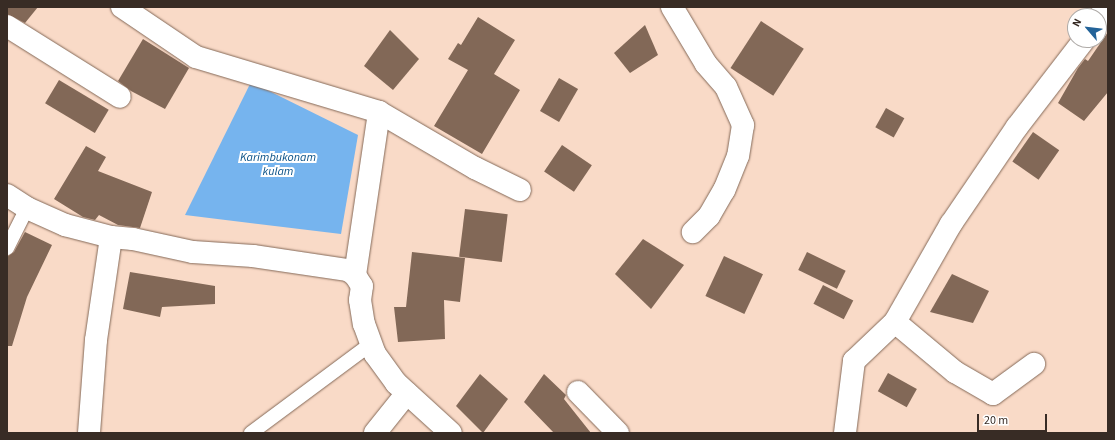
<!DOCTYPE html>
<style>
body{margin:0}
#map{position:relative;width:1115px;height:440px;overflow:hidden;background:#f9dac7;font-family:"Source Sans 3",sans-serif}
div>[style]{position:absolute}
.water>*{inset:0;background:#76b4ee}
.building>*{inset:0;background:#826857;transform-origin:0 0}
.roads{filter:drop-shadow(0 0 1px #846958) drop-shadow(0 0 1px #846958)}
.lane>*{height:14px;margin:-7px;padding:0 7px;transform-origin:7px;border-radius:7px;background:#fff}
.street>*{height:22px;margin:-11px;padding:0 11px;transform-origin:11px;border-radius:11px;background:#fff}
.secondary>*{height:22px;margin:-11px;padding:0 11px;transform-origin:11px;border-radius:11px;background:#fff}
span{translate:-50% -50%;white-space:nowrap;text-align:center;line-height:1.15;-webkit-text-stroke:4px #fff;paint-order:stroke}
.water-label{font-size:12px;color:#0c5388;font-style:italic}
.frame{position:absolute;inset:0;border:8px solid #382c25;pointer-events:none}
.north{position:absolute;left:1067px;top:8px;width:40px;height:40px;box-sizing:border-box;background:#fff;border:1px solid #afaba8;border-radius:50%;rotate:298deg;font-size:11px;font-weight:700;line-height:16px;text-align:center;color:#382c25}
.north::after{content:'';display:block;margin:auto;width:14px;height:18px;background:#236399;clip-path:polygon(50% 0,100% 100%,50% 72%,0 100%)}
.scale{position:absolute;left:977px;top:414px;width:70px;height:18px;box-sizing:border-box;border:2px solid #382c25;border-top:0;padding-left:5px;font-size:12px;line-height:14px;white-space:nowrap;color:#382c25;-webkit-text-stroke:3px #fff;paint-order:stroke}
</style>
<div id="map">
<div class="water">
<i style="clip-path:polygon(251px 82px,358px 135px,341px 234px,185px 215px)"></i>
</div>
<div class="building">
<i style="clip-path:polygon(7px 7px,38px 7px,25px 23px,7px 14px)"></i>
<i style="clip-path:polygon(478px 17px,515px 40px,494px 74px,520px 90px,482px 154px,434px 126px,468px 70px,448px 59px,458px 43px,461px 45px)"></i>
<i style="left:761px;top:21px;width:51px;height:56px;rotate:33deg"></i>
<i style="clip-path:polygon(645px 25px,658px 55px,630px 73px,614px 53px)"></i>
<i style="clip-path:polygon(390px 30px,419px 59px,393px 90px,364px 66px)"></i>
<i style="clip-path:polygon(1108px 32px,1108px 92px,1084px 121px,1058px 103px,1078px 68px,1085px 59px,1088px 61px)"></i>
<i style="clip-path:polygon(143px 39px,189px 68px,165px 109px,131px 91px,118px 81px)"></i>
<i style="left:559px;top:78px;width:22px;height:38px;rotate:30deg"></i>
<i style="left:59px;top:80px;width:58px;height:27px;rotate:31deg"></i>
<i style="left:886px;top:108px;width:21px;height:22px;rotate:29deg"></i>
<i style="left:1033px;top:132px;width:32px;height:36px;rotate:35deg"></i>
<i style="left:562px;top:145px;width:36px;height:32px;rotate:34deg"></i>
<i style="clip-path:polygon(86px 146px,106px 157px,98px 171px,152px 192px,140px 228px,118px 225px,99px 215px,95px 220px,83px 217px,54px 199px)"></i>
<i style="left:465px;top:209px;width:43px;height:48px;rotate:7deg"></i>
<i style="clip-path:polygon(25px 232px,52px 245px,27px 297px,12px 346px,7px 346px,7px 257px,14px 252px)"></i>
<i style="clip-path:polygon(643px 239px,684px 265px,651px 309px,615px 274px)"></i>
<i style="clip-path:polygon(412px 252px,465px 258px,460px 302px,444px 300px,445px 339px,398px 342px,394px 307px,406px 307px)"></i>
<i style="left:807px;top:252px;width:43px;height:20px;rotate:26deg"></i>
<i style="left:724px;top:256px;width:43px;height:44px;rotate:25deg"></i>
<i style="clip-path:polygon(130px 272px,215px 286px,215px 304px,162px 307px,160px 317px,123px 309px)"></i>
<i style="clip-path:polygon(952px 274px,989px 291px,973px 323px,930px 312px)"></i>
<i style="left:823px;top:285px;width:34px;height:21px;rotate:27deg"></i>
<i style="left:888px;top:373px;width:33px;height:21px;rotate:29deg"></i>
<i style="clip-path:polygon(480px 374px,508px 399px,483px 433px,456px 406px)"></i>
<i style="clip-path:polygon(544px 374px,566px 395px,564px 399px,591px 433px,554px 433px,524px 402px)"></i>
</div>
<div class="roads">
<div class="lane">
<i style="left:7px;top:248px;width:45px;rotate:-63.4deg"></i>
<i style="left:251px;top:433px;width:149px;rotate:-36.6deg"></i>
</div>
<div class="street">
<i style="left:122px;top:7px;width:89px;rotate:34deg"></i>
<i style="left:196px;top:57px;width:191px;rotate:16.7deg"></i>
<i style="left:379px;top:112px;width:111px;rotate:30.3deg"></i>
<i style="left:475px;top:168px;width:50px;rotate:26.1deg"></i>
<i style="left:672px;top:7px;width:66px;rotate:59.2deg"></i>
<i style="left:706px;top:64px;width:30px;rotate:49deg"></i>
<i style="left:726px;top:87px;width:42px;rotate:65.9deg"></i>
<i style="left:743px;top:125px;width:31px;rotate:99deg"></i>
<i style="left:738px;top:156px;width:37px;rotate:112deg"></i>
<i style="left:724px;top:190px;width:30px;rotate:120deg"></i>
<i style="left:709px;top:216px;width:23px;rotate:135deg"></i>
<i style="left:1099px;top:18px;width:13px;rotate:-58deg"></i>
<i style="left:7px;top:26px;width:133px;rotate:32.1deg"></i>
<i style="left:355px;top:275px;width:165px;rotate:-81.6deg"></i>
<i style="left:895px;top:322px;width:78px;rotate:39.8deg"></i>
<i style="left:955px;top:372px;width:44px;rotate:30.1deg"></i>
<i style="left:993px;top:394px;width:51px;rotate:-36.2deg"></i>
<i style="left:578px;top:392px;width:57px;rotate:45.7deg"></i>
<i style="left:89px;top:433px;width:93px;rotate:-85.7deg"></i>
<i style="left:96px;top:340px;width:104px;rotate:-81.7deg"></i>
<i style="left:375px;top:433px;width:51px;rotate:-51.3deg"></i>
<i style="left:845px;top:433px;width:73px;rotate:-82.9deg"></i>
<i style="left:854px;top:361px;width:57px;rotate:-43.6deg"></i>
<i style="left:895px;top:322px;width:113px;rotate:-60.3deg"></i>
<i style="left:951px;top:224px;width:117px;rotate:-55.8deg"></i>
<i style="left:1017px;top:127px;width:110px;rotate:-52.4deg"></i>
</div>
<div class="secondary">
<i style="left:7px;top:195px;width:24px;rotate:33deg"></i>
<i style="left:27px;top:208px;width:42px;rotate:24.1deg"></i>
<i style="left:65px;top:225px;width:48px;rotate:14.6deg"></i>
<i style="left:111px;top:237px;width:22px;rotate:5deg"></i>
<i style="left:133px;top:239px;width:61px;rotate:12.2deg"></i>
<i style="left:193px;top:252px;width:60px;rotate:3.8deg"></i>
<i style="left:253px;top:256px;width:96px;rotate:8.4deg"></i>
<i style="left:348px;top:270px;width:9px;rotate:36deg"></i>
<i style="left:355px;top:275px;width:13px;rotate:58deg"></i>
<i style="left:362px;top:286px;width:14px;rotate:98deg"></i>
<i style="left:360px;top:300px;width:24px;rotate:81deg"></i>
<i style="left:364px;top:324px;width:32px;rotate:70deg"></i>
<i style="left:375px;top:354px;width:36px;rotate:54deg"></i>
<i style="left:396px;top:383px;width:74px;rotate:42.3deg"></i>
</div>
</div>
<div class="water-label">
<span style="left:278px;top:165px">Karimbukonam<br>kulam</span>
</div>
<div class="frame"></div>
<div class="north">N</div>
<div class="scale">20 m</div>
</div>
